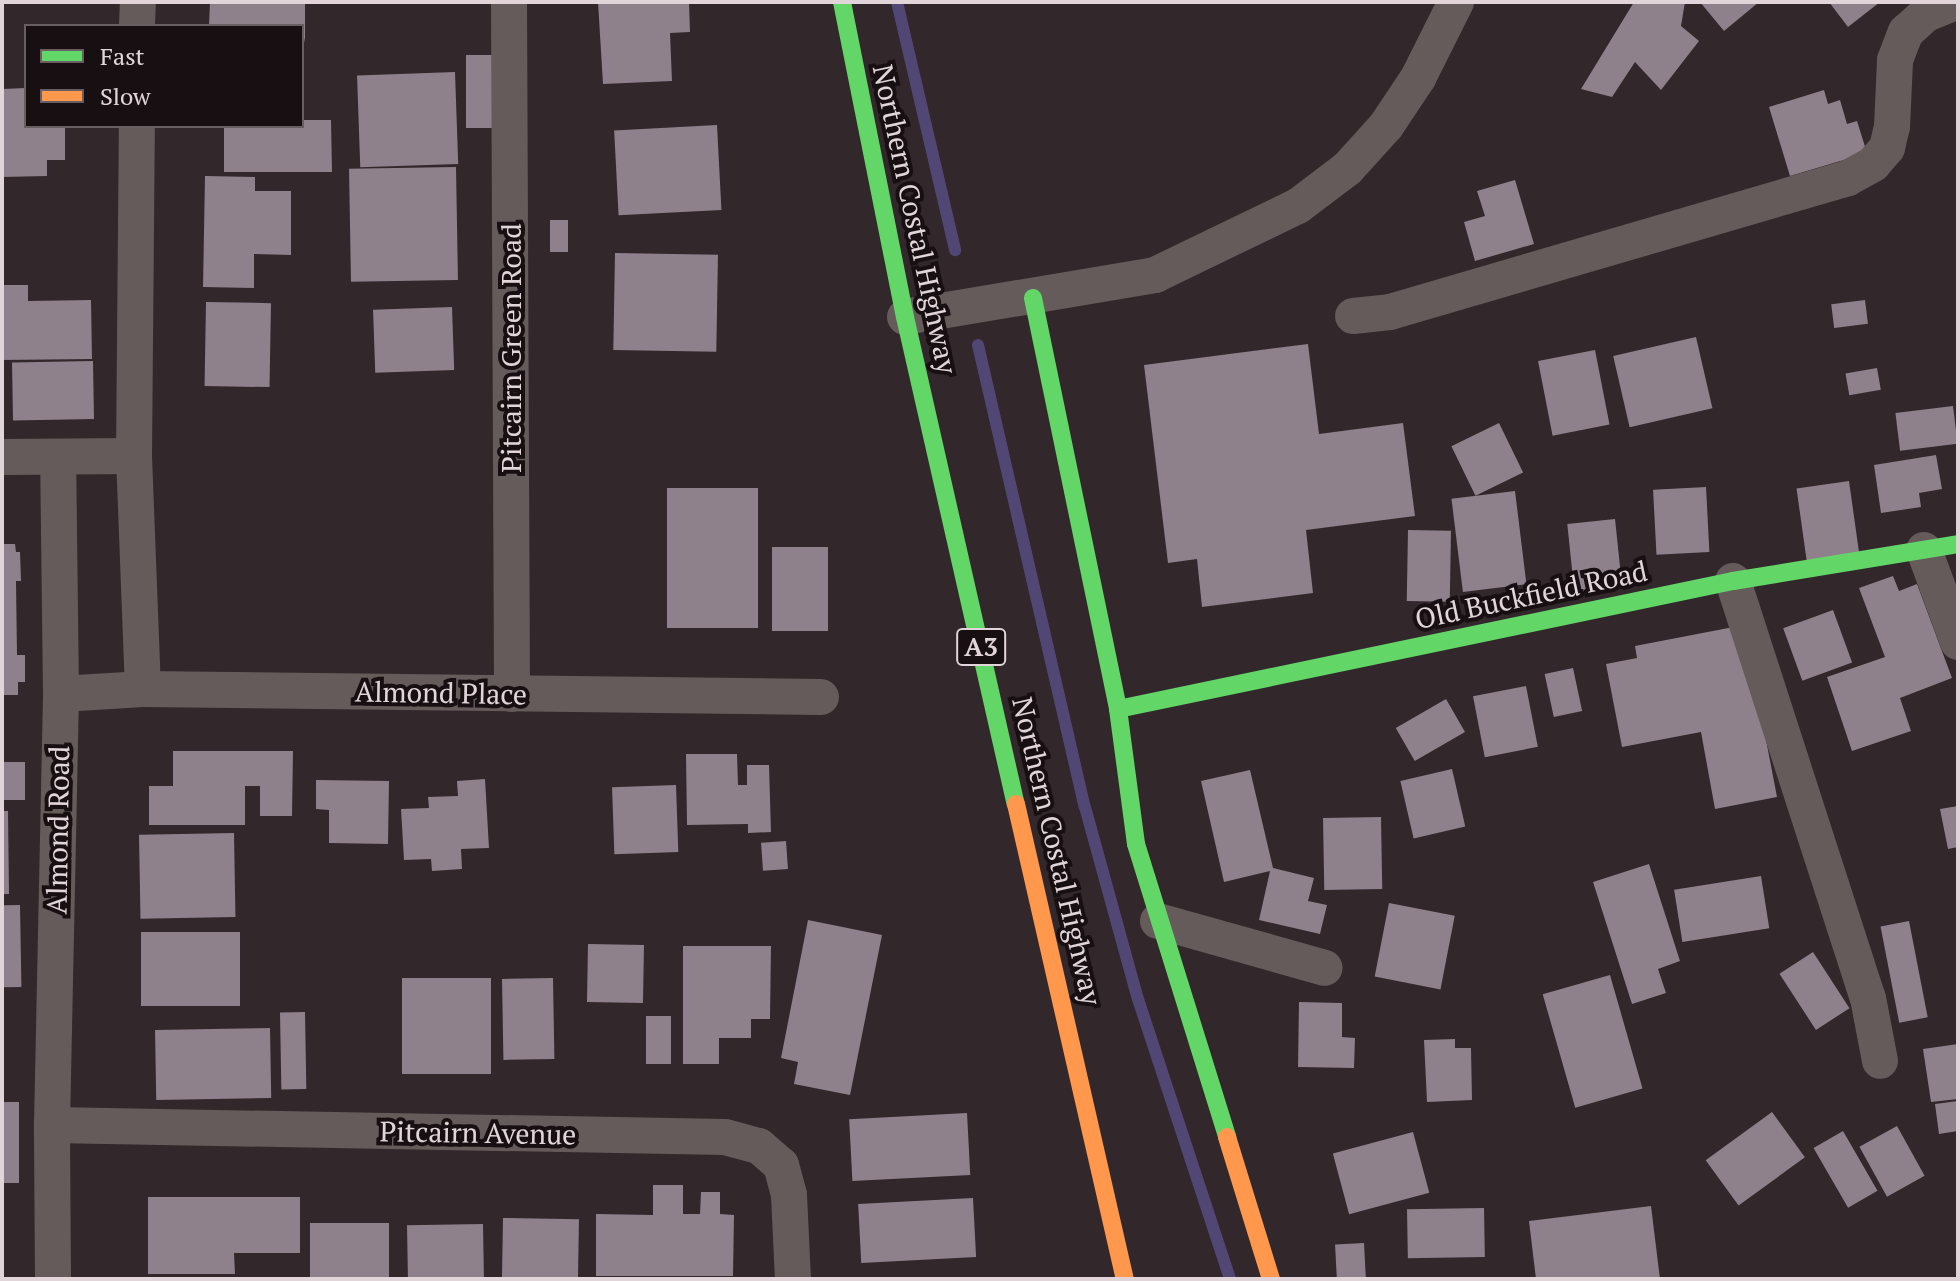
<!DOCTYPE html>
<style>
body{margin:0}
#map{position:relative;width:1960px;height:1281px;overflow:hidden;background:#32272a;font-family:"PT Serif",serif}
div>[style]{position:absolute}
.stream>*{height:12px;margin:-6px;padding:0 6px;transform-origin:6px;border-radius:6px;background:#524675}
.building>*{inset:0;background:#8e818b;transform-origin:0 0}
.street>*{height:36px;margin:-18px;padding:0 18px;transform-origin:18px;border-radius:18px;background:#665b5b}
.fast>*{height:18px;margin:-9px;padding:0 9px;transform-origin:9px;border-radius:9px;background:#63d668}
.slow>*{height:18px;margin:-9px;padding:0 9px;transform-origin:9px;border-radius:9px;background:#ff974d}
span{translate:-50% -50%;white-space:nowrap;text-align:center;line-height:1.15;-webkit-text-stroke:8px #170f12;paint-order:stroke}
.shield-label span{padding:2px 6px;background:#170f12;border:2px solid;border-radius:6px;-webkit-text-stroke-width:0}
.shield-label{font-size:26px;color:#e2d5d9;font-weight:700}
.street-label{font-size:28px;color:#e2d5d9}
.frame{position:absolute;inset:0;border:4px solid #e2d5d9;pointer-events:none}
.legend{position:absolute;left:24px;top:24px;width:280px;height:104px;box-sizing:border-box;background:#170f12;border:2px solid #685e62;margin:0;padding:10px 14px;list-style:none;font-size:24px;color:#e2d5d9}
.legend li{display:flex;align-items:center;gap:16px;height:40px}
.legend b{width:40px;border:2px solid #685e62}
</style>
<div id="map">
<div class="stream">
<i style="left:897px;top:2px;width:255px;rotate:76.8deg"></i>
<i style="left:978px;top:345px;width:474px;rotate:77deg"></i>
<i style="left:1085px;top:807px;width:199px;rotate:74.6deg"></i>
<i style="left:1138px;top:999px;width:295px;rotate:71.8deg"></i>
</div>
<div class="building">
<i style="clip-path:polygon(210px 2px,305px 2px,305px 43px,302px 26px,209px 26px)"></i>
<i style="clip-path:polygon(598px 2px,689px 2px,690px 32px,670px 33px,672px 81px,603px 84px)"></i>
<i style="clip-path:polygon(1634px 2px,1685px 2px,1681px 26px,1699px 41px,1661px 90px,1635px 62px,1612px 97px,1581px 89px)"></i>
<i style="clip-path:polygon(1700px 2px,1759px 2px,1724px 31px)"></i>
<i style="clip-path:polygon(1829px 2px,1880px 2px,1848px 27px)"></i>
<i style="left:466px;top:55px;width:39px;height:73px"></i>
<i style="left:455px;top:72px;width:92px;height:98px;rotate:88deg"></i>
<i style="clip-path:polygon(26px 88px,26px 126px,65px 126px,65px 160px,47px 160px,47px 176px,2px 177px,2px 89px)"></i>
<i style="clip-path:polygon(1824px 90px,1828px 104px,1840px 100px,1847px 124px,1857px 121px,1867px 153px,1790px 176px,1769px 107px)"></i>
<i style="clip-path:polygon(302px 120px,331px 120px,332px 172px,224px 172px,224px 126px,302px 126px)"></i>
<i style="left:717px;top:125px;width:85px;height:103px;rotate:87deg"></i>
<i style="left:456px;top:167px;width:113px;height:107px;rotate:89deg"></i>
<i style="clip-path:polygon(205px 176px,255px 177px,255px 191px,291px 191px,291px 255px,254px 254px,254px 288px,203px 287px)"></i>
<i style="clip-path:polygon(1515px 180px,1534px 244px,1475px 261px,1464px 222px,1485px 216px,1477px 191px)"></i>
<i style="left:550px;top:220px;width:18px;height:32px"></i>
<i style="left:615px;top:253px;width:103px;height:97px;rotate:1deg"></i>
<i style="clip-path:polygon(2px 285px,28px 285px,28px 301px,91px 300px,92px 359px,2px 360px)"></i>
<i style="left:1865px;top:300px;width:24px;height:34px;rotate:83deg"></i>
<i style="left:206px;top:302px;width:65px;height:84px;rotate:1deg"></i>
<i style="left:452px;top:307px;width:63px;height:79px;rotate:88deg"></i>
<i style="left:1696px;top:337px;width:73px;height:85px;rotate:77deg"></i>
<i style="clip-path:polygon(1308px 344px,1319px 434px,1403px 423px,1415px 516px,1306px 530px,1313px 593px,1202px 607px,1197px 559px,1168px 563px,1144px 365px)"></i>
<i style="left:1595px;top:350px;width:76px;height:58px;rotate:79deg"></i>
<i style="left:93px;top:361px;width:58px;height:81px;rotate:89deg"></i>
<i style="left:1877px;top:368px;width:22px;height:32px;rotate:80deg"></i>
<i style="left:1953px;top:406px;width:38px;height:58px;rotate:83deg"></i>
<i style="left:1499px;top:423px;width:55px;height:53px;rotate:64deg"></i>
<i style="clip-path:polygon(1936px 455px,1942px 489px,1919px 493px,1921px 507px,1881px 513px,1874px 465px)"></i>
<i style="left:1849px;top:481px;width:77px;height:53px;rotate:82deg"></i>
<i style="left:1706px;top:487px;width:65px;height:53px;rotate:87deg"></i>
<i style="left:758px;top:488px;width:140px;height:91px;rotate:90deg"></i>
<i style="left:1515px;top:491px;width:94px;height:64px;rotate:83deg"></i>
<i style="left:1615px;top:519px;width:69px;height:48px;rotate:84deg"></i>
<i style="left:1408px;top:530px;width:43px;height:71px;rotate:1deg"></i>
<i style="clip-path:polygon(2px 544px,15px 544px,16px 552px,20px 552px,21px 581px,16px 581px,17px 655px,25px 655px,25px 682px,18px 682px,18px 695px,2px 695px)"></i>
<i style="left:772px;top:547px;width:56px;height:84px"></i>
<i style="clip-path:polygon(1893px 576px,1899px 591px,1917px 584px,1952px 678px,1900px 698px,1911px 731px,1852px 751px,1827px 677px,1885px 657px,1859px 588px)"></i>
<i style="left:1833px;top:610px;width:56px;height:53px;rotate:70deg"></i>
<i style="clip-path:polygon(1744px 625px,1777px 797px,1715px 809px,1701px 732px,1622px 747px,1606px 664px,1637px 658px,1635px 646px)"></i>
<i style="left:1573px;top:668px;width:44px;height:29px;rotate:78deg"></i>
<i style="left:1526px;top:686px;width:62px;height:54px;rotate:79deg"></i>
<i style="left:1446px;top:699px;width:38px;height:58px;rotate:60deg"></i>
<i style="clip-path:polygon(173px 751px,293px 751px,292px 816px,260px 816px,260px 786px,245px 786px,245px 825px,149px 825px,149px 786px,173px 786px)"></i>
<i style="clip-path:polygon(686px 754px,737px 754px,738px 785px,747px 785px,747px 765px,769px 765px,771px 832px,748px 833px,748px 824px,687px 825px)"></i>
<i style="left:2px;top:762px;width:23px;height:38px"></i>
<i style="left:1452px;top:769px;width:59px;height:53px;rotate:77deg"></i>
<i style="clip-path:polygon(1250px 770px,1273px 868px,1314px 878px,1308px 901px,1327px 905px,1320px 934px,1259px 920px,1270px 871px,1224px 882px,1201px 781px)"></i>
<i style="clip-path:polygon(485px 779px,489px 848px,461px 849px,462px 869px,432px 871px,431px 859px,404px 860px,401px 809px,429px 808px,428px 797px,458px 796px,457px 781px)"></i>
<i style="clip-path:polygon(316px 780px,389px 781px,388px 844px,329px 843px,329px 810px,316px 809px)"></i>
<i style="left:676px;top:785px;width:67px;height:64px;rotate:88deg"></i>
<i style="clip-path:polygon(1958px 806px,1958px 847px,1948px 849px,1940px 809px)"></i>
<i style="clip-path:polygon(2px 811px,8px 811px,9px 894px,2px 894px)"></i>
<i style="left:1381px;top:817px;width:72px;height:58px;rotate:89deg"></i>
<i style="left:234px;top:833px;width:84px;height:95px;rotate:89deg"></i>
<i style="left:786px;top:841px;width:28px;height:25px;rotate:86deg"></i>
<i style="clip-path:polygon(1649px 864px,1680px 961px,1658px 969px,1666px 993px,1632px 1004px,1593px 882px)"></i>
<i style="left:1761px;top:876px;width:53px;height:88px;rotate:81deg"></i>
<i style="left:1389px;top:903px;width:67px;height:75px;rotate:11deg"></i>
<i style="left:20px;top:905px;width:82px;height:18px;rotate:89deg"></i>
<i style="clip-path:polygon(808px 920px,882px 935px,850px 1095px,794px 1084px,798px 1062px,781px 1058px)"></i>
<i style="left:1909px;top:921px;width:98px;height:29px;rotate:79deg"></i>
<i style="left:240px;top:932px;width:74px;height:99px;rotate:90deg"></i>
<i style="left:644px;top:945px;width:58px;height:56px;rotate:91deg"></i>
<i style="clip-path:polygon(683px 946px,771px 946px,770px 1019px,751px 1019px,751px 1038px,719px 1038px,719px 1064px,683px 1064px)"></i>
<i style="left:1813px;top:952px;width:67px;height:40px;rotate:57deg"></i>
<i style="left:1610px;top:975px;width:118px;height:70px;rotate:74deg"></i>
<i style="left:402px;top:978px;width:89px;height:96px"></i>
<i style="left:553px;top:978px;width:81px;height:51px;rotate:89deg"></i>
<i style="clip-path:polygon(1299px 1002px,1342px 1003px,1342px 1037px,1355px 1038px,1354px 1068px,1298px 1067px)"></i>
<i style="left:305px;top:1012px;width:77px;height:25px;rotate:89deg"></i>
<i style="left:646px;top:1016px;width:25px;height:48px"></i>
<i style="left:270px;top:1028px;width:70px;height:115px;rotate:89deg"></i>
<i style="clip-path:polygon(1455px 1039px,1455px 1048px,1471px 1048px,1472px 1100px,1427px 1102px,1424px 1040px)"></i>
<i style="clip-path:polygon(1958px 1044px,1958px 1099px,1931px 1102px,1923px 1049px)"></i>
<i style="clip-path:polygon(1958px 1101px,1958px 1131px,1939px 1134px,1935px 1104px)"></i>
<i style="left:2px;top:1102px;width:17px;height:81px"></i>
<i style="left:1772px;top:1112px;width:56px;height:82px;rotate:54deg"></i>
<i style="left:967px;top:1113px;width:62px;height:118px;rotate:87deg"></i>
<i style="left:1897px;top:1126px;width:57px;height:43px;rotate:61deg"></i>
<i style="left:1843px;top:1131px;width:69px;height:34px;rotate:60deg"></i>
<i style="left:1413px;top:1132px;width:63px;height:83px;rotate:75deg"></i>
<i style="clip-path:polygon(653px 1185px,683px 1185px,683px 1214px,700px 1214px,701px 1192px,720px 1192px,720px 1214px,734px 1215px,733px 1276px,596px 1276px,596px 1214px,653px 1215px)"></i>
<i style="clip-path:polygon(148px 1197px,300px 1197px,300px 1253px,234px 1253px,235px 1274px,148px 1274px)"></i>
<i style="left:973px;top:1198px;width:59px;height:115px;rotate:87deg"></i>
<i style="clip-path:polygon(1651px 1206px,1660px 1279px,1536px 1279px,1529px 1221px)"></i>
<i style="left:1484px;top:1208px;width:49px;height:77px;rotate:89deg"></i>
<i style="left:503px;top:1218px;width:76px;height:61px;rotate:1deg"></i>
<i style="left:310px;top:1223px;width:79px;height:56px"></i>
<i style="left:483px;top:1224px;width:55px;height:76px;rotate:89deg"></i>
<i style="left:1364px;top:1243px;width:35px;height:29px;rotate:87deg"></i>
</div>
<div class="street">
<i style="left:509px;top:2px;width:692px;rotate:89.75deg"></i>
<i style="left:137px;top:26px;width:24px;rotate:-88deg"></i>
<i style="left:1353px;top:316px;width:37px;rotate:-6deg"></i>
<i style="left:1390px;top:312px;width:477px;rotate:-16.3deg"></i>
<i style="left:1848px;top:178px;width:29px;rotate:-29deg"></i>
<i style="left:1873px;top:164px;width:21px;rotate:-49deg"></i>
<i style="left:1887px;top:148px;width:22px;rotate:-77deg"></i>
<i style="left:1892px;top:127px;width:67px;rotate:-87.4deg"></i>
<i style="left:1895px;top:60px;width:30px;rotate:-69deg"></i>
<i style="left:1906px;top:32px;width:27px;rotate:-42deg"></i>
<i style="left:1926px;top:14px;width:31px;rotate:-22deg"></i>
<i style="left:905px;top:317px;width:254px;rotate:-9.5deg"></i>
<i style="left:1155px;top:275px;width:159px;rotate:-25.8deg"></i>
<i style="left:1298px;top:206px;width:61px;rotate:-37.1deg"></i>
<i style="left:1347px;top:169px;width:58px;rotate:-47.8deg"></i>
<i style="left:1386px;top:126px;width:58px;rotate:-56.3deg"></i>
<i style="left:1418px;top:78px;width:85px;rotate:-63.4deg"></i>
<i style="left:134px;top:456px;width:233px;rotate:87.8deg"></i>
<i style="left:2px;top:457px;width:132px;rotate:-0.4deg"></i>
<i style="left:134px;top:456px;width:330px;rotate:-89.5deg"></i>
<i style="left:1924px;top:550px;width:98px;rotate:69.7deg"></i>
<i style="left:1733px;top:581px;width:438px;rotate:72.1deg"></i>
<i style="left:1868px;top:998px;width:64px;rotate:79.2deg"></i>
<i style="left:61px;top:694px;width:82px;rotate:-3.5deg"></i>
<i style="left:143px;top:689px;width:678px;rotate:0.68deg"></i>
<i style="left:1158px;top:921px;width:173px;rotate:15.7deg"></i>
<i style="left:52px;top:1125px;width:673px;rotate:1.02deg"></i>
<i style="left:725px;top:1137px;width:35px;rotate:15deg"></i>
<i style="left:759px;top:1146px;width:29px;rotate:41deg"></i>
<i style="left:781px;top:1165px;width:31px;rotate:75deg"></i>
<i style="left:789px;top:1195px;width:84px;rotate:87.3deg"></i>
<i style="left:53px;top:1279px;width:154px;rotate:-90.4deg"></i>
<i style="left:52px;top:1125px;width:431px;rotate:-88.8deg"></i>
<i style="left:61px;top:694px;width:237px;rotate:-90.7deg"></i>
</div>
<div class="fast">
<i style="left:842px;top:2px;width:321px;rotate:78.7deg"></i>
<i style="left:905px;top:317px;width:499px;rotate:77.2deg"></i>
<i style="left:1033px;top:298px;width:420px;rotate:78.3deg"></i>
<i style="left:1118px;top:709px;width:136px;rotate:82.4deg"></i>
<i style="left:1136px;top:844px;width:307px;rotate:72.7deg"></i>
<i style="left:1118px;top:709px;width:628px;rotate:-11.76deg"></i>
<i style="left:1733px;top:581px;width:228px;rotate:-9.3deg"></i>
</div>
<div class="slow">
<i style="left:1016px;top:804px;width:487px;rotate:77.1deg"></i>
<i style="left:1227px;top:1137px;width:149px;rotate:72.8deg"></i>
</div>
<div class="shield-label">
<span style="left:981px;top:647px">A3</span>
</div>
<div class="street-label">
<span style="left:915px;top:219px;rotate:78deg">Northern Costal Highway</span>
<span style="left:511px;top:348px;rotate:-90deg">Pitcairn Green Road</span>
<span style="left:1531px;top:595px;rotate:-12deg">Old Buckfield Road</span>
<span style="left:441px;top:693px;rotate:1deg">Almond Place</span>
<span style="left:58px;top:830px;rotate:-89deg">Almond Road</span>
<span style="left:1057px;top:851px;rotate:77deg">Northern Costal Highway</span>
<span style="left:478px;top:1133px;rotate:1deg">Pitcairn Avenue</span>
</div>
<div class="frame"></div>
<ul class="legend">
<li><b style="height:10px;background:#63d668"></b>Fast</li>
<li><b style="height:10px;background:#ff974d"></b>Slow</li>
</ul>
</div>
